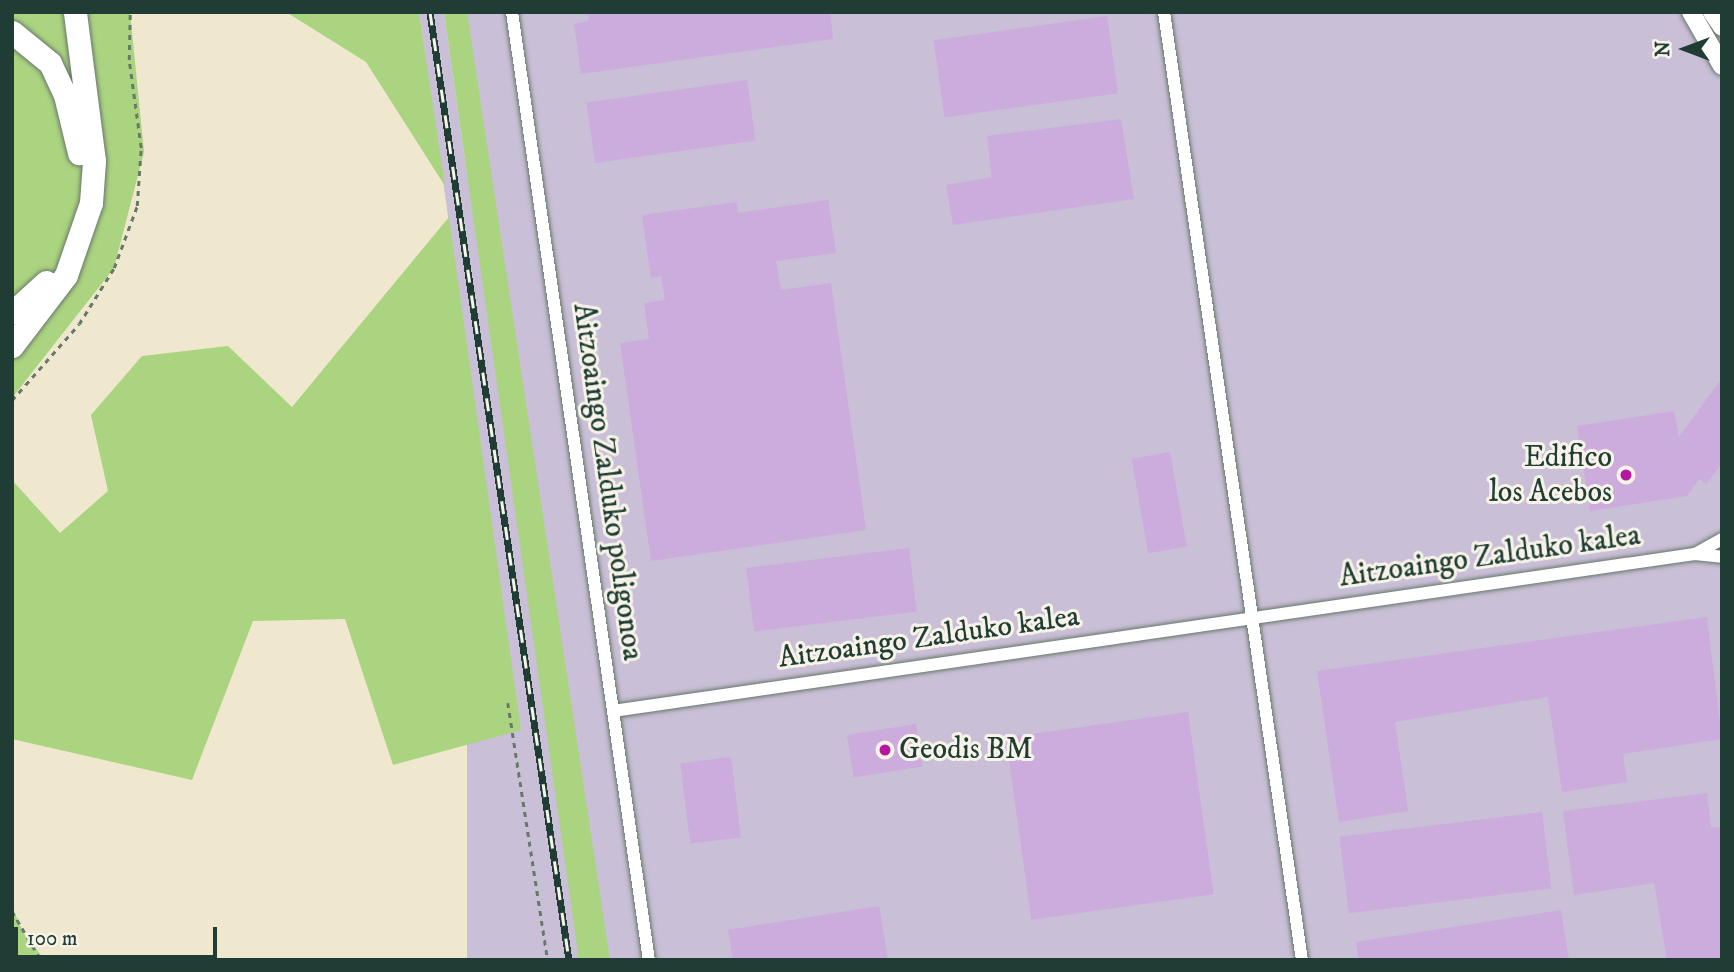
<!DOCTYPE html>
<style>
body{margin:0}
#map{position:relative;width:1734px;height:972px;overflow:hidden;background:#efe7ce;font-family:"IM FELL DW Pica",serif}
div>[style]{position:absolute}
.industrial>*{inset:0;background:#c9bfd7;transform-origin:0 0}
.green>*{inset:0;background:#abd480}
.building>*{inset:0;background:#cbacdd;transform-origin:0 0}
.path>*{height:2.5px;margin-top:-1.25px;transform-origin:0;background:repeating-linear-gradient(90deg,#68786a 0 5px,transparent 0 10px)}
.roads{filter:drop-shadow(0 0 2px #68786a) drop-shadow(0 0 2px #68786a)}
.street>*{height:12px;margin:-6px;padding:0 6px;transform-origin:6px;border-radius:6px;background:#fff}
.secondary>*{height:18px;margin:-9px;padding:0 9px;transform-origin:9px;border-radius:9px;background:#fff}
.highway>*{height:23px;margin:-11.5px;padding:0 11.5px;transform-origin:11.5px;border-radius:11.5px;background:#fff}
.rail>*{height:7px;margin-top:-3.5px;transform-origin:0;background:repeating-linear-gradient(90deg,#f7f3e8 0 13px,#1f3d34 0 26px);box-sizing:border-box;border-block:2px solid #1f3d34}
.dots>*{width:19px;height:19px;translate:-50% -50%;box-sizing:border-box;border:4px solid #f7f3e8;border-radius:50%}
span{translate:-50% -50%;white-space:nowrap;text-align:center;line-height:1.15;-webkit-text-stroke:6px #f7f3e8;paint-order:stroke}
.poi-label{font-size:30px;color:#1f3d34}
.right{translate:-100% -50%;text-align:right}
.left{translate:0 -50%;text-align:left}
.street-label{font-size:30px;color:#1f3d34}
.frame{position:absolute;inset:0;border:14px solid #1f3d34;pointer-events:none}
.north{position:absolute;left:1650px;top:14px;width:70px;height:70px;-webkit-text-stroke:5px #f7f3e8;paint-order:stroke;rotate:270deg;font-size:19px;font-weight:700;line-height:28px;text-align:center;color:#1f3d34}
.north::after{content:'';display:block;margin:auto;width:24px;height:32px;background:#1f3d34;clip-path:polygon(50% 0,100% 100%,50% 72%,0 100%)}
.scale{position:absolute;left:14px;top:927px;width:203px;height:32px;box-sizing:border-box;border:4px solid #1f3d34;border-top:0;padding-left:9px;font-size:21px;line-height:24px;white-space:nowrap;color:#1f3d34;-webkit-text-stroke:5px #f7f3e8;paint-order:stroke}
</style>
<div id="map">
<div class="industrial">
<i style="clip-path:polygon(419px 12px,444px 12px,579px 960px,545px 960px,506px 734px,521px 729px)"></i>
<i style="left:467px;top:12px;width:1255px;height:959px"></i>
</div>
<div class="green">
<i style="clip-path:polygon(12px 12px,130px 12px,144px 152px,114px 268px,12px 398px)"></i>
<i style="clip-path:polygon(286px 12px,419px 12px,445px 186px,366px 62px)"></i>
<i style="clip-path:polygon(444px 12px,467px 12px,610px 960px,579px 960px)"></i>
<i style="clip-path:polygon(449px 217px,521px 730px,393px 765px,345px 619px,253px 621px,192px 780px,12px 739px,12px 480px,60px 533px,108px 491px,91px 415px,142px 356px,228px 346px,292px 407px)"></i>
<i style="clip-path:polygon(12px 907px,24px 934px,45px 960px,12px 960px)"></i>
</div>
<div class="building">
<i style="clip-path:polygon(588px 12px,830px 12px,833px 39px,581px 74px,574px 24px,589px 21px)"></i>
<i style="left:1107px;top:16px;width:78px;height:175px;rotate:82deg"></i>
<i style="left:747px;top:80px;width:61px;height:162px;rotate:82deg"></i>
<i style="clip-path:polygon(1121px 119px,1134px 199px,953px 225px,946px 185px,992px 177px,987px 136px)"></i>
<i style="clip-path:polygon(828px 200px,836px 253px,776px 261px,781px 290px,831px 283px,866px 530px,651px 561px,620px 343px,649px 339px,644px 303px,665px 300px,661px 276px,651px 278px,642px 215px,737px 202px,738px 213px)"></i>
<i style="clip-path:polygon(1722px 378px,1722px 464px,1706px 484px,1699px 479px,1687px 496px,1590px 511px,1577px 426px,1674px 411px,1679px 437px)"></i>
<i style="left:1170px;top:452px;width:96px;height:39px;rotate:80deg"></i>
<i style="left:909px;top:548px;width:64px;height:164px;rotate:83deg"></i>
<i style="clip-path:polygon(1707px 617px,1722px 739px,1623px 754px,1627px 782px,1562px 792px,1548px 697px,1395px 722px,1408px 811px,1339px 822px,1317px 671px)"></i>
<i style="left:1188px;top:712px;width:184px;height:184px;rotate:82deg"></i>
<i style="left:916px;top:724px;width:43px;height:70px;rotate:81deg"></i>
<i style="left:731px;top:757px;width:81px;height:51px;rotate:83deg"></i>
<i style="clip-path:polygon(1707px 793px,1711px 828px,1722px 827px,1722px 960px,1667px 960px,1654px 883px,1574px 895px,1563px 811px)"></i>
<i style="left:1542px;top:812px;width:77px;height:204px;rotate:83deg"></i>
<i style="clip-path:polygon(879px 906px,888px 960px,733px 960px,728px 930px)"></i>
<i style="clip-path:polygon(1561px 910px,1569px 960px,1359px 960px,1356px 942px)"></i>
</div>
<div class="path">
<i style="left:12px;top:400px;width:101px;rotate:-48.6deg"></i>
<i style="left:79px;top:324px;width:66px;rotate:-58deg"></i>
<i style="left:114px;top:268px;width:66px;rotate:-69.6deg"></i>
<i style="left:137px;top:206px;width:58px;rotate:-86.1deg"></i>
<i style="left:141px;top:148px;width:89px;rotate:-97.8deg"></i>
<i style="left:129px;top:60px;width:48px;rotate:-88.8deg"></i>
<i style="left:508px;top:703px;width:260px;rotate:81.2deg"></i>
<i style="left:12px;top:911px;width:57px;rotate:59.4deg"></i>
</div>
<div class="roads">
<div class="street">
<i style="left:512px;top:12px;width:958px;rotate:81.78deg"></i>
<i style="left:1164px;top:12px;width:958px;rotate:81.72deg"></i>
<i style="left:1695px;top:554px;width:31px;rotate:-29deg"></i>
<i style="left:613px;top:711px;width:1093px;rotate:-8.26deg"></i>
<i style="left:1695px;top:554px;width:27px;rotate:6deg"></i>
</div>
<div class="secondary">
<i style="left:1691px;top:12px;width:62px;rotate:60.1deg"></i>
<i style="left:1712px;top:12px;width:18px;rotate:56deg"></i>
</div>
<div class="highway">
<i style="left:12px;top:32px;width:49px;rotate:39.2deg"></i>
<i style="left:50px;top:63px;width:35px;rotate:65deg"></i>
<i style="left:65px;top:95px;width:60px;rotate:76.4deg"></i>
<i style="left:12px;top:313px;width:46px;rotate:-42.4deg"></i>
<i style="left:12px;top:346px;width:89px;rotate:-52.7deg"></i>
<i style="left:66px;top:275px;width:76px;rotate:-70.9deg"></i>
<i style="left:91px;top:203px;width:42px;rotate:-85.9deg"></i>
<i style="left:94px;top:161px;width:150px;rotate:-97.3deg"></i>
</div>
</div>
<div class="rail">
<i style="left:430px;top:12px;width:958px;rotate:81.66deg"></i>
</div>
<div class="dots">
<i style="left:1626px;top:475px;background:#b5179e"></i>
<i style="left:885px;top:750px;background:#b5179e"></i>
</div>
<div class="poi-label">
<span class="right" style="left:1612px;top:475px">Edifico<br>los Acebos</span>
<span class="left" style="left:899px;top:750px">Geodis BM</span>
</div>
<div class="street-label">
<span style="left:607px;top:482px;rotate:82deg">Aitzoaingo Zalduko poligonoa</span>
<span style="left:1490px;top:557px;rotate:-8deg">Aitzoaingo Zalduko kalea</span>
<span style="left:929px;top:638px;rotate:-8deg">Aitzoaingo Zalduko kalea</span>
</div>
<div class="frame"></div>
<div class="north">N</div>
<div class="scale">100 m</div>
</div>
